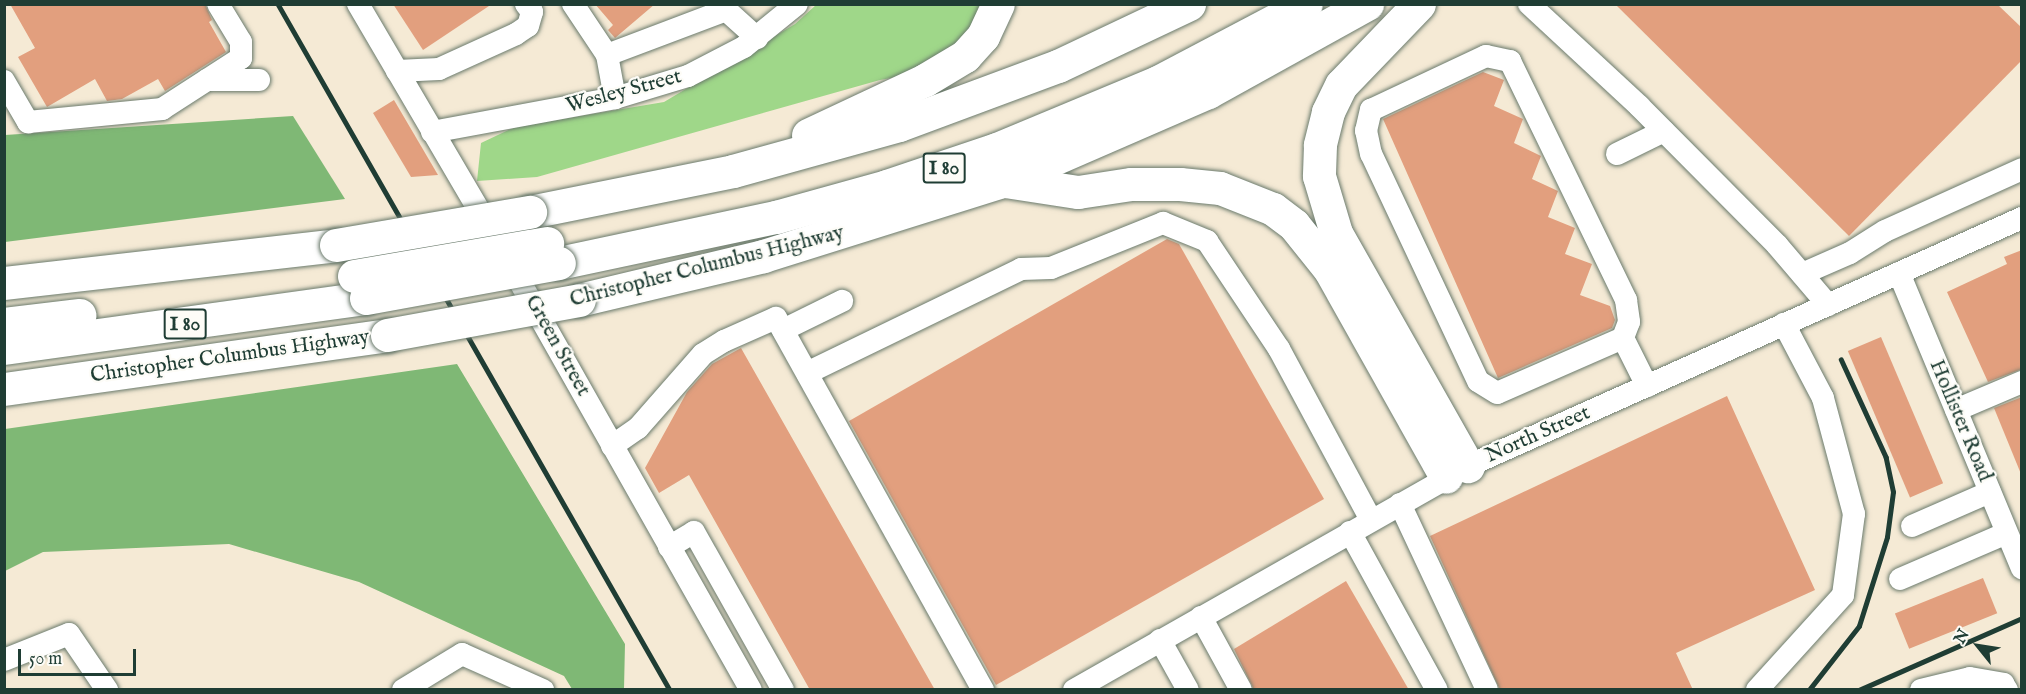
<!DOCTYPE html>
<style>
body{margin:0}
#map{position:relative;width:2026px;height:694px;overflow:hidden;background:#f5ead5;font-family:"IM FELL English",serif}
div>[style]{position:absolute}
.green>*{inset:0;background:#9fd789}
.forest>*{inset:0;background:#7fb875}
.building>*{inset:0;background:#e29f7e;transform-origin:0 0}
.roads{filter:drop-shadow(0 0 2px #6a7a6c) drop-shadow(0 0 2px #6a7a6c)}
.minor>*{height:22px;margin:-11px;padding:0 11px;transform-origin:11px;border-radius:11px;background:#fff}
.highway>*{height:33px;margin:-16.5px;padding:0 16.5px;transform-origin:16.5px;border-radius:16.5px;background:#fff}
.rail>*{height:4.5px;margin:-2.25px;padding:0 2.25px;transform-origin:2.25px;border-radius:2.25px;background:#1f3d34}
.bridges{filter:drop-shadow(0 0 2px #6a7a6c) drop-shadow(0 0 2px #6a7a6c)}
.highway-bridge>*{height:33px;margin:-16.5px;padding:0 16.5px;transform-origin:16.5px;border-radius:16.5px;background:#fff}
span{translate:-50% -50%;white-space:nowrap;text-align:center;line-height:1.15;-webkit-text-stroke:4.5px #fdfcf7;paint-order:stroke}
.shield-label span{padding:2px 4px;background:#fdfcf7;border:2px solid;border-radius:4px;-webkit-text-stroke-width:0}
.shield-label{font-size:20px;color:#1f3d34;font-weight:700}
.street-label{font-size:21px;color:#1f3d34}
.frame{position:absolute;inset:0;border:6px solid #1f3d34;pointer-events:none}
.north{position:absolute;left:1948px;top:616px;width:60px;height:60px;-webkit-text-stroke:4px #fdfcf7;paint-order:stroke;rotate:300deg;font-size:16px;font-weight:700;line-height:24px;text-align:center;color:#1f3d34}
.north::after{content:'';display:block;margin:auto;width:21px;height:27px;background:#1f3d34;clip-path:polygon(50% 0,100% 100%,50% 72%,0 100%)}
.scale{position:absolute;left:18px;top:649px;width:118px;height:27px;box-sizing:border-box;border:3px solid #1f3d34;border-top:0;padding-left:8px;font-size:18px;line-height:21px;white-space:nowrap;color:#1f3d34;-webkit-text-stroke:4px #fdfcf7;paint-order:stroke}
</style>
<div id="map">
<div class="green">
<i style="clip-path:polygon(816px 5px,983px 5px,964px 39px,913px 74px,880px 80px,537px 177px,477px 181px,481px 143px,515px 127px,664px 102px,795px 24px)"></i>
</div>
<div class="forest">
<i style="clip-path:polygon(293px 116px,345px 199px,5px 242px,5px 135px)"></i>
<i style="clip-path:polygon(457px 364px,625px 644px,624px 689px,572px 689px,564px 676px,359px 582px,229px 544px,43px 552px,5px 571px,5px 429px)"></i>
</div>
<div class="building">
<i style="clip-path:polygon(10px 4px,205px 4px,212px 20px,209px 22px,226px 52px,165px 91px,158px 79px,122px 99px,107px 101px,95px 79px,47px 107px,18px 57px,35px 48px)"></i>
<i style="clip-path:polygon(393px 4px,492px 4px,423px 50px)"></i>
<i style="clip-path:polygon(595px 4px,655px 4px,615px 38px,608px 30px,613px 25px)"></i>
<i style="clip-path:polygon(1615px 4px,1997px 4px,2022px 28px,2022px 60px,1849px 236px)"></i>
<i style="clip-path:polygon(1483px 72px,1504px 80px,1494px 106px,1523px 119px,1514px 143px,1541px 156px,1532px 179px,1558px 191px,1548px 217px,1575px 228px,1565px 254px,1592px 264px,1580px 295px,1610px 306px,1615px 320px,1612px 328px,1498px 378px,1383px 119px)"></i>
<i style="clip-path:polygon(394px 100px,438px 175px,411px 177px,373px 113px)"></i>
<i style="clip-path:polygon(1167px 239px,1179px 244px,1324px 499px,996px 685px,849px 421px)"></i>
<i style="clip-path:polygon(2022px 250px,2022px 369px,1988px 382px,1947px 292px,2007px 264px,2004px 257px)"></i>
<i style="left:1881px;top:337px;width:159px;height:36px;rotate:67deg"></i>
<i style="clip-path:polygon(741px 348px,935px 690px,810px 690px,689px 475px,659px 493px,645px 468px,687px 392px,712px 364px)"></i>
<i style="clip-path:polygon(1727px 396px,1815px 590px,1676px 653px,1693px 690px,1500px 690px,1430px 536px)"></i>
<i style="clip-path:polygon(2022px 397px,2022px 474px,2021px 474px,1994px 408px)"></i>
<i style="left:1983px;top:578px;width:38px;height:95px;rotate:68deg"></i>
<i style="clip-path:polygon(1346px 581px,1409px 690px,1254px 690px,1234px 649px)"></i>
</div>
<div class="roads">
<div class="minor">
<i style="left:358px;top:4px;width:263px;rotate:59.6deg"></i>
<i style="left:573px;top:4px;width:61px;rotate:56.3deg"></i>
<i style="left:607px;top:55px;width:44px;rotate:79.5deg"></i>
<i style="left:1529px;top:4px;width:150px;rotate:42.8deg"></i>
<i style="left:1639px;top:106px;width:196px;rotate:45.2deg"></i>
<i style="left:1777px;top:245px;width:79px;rotate:49.6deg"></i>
<i style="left:607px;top:55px;width:127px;rotate:-20.7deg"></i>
<i style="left:726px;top:10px;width:42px;rotate:42.1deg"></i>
<i style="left:397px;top:71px;width:42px;rotate:-2.7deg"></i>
<i style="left:439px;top:69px;width:85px;rotate:-24.4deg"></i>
<i style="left:516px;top:34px;width:14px;rotate:-34deg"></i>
<i style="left:528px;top:26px;width:15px;rotate:-74deg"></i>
<i style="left:532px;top:12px;width:10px;rotate:-127deg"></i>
<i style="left:207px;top:80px;width:52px"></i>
<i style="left:4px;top:81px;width:48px;rotate:59.7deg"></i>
<i style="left:28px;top:122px;width:135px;rotate:-5.5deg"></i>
<i style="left:162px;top:109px;width:94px;rotate:-32.8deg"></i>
<i style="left:241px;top:58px;width:16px;rotate:-90deg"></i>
<i style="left:241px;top:42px;width:44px;rotate:-121.2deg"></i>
<i style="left:432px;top:132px;width:186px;rotate:-10.5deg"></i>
<i style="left:615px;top:98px;width:76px;rotate:-16.8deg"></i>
<i style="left:688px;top:76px;width:63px;rotate:-27.4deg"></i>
<i style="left:744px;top:47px;width:68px;rotate:-39.1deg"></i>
<i style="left:1617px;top:154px;width:52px;rotate:-26.1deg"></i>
<i style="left:507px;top:259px;width:495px;rotate:60.5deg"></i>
<i style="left:1899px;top:273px;width:320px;rotate:67.4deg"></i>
<i style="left:1802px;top:274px;width:52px;rotate:-23.6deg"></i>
<i style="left:1850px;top:253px;width:41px;rotate:-32.2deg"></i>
<i style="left:1885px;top:231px;width:150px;rotate:-24.3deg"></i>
<i style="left:783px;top:330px;width:66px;rotate:-26.2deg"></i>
<i style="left:1623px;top:338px;width:137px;rotate:156.4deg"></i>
<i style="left:1497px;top:393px;width:22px;rotate:-148deg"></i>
<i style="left:1478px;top:381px;width:251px;rotate:-115.2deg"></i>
<i style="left:1371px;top:154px;width:24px;rotate:-102deg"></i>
<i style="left:1366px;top:131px;width:22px;rotate:-77deg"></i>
<i style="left:1371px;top:110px;width:127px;rotate:-25.2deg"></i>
<i style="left:1486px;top:56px;width:25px;rotate:12deg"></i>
<i style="left:1510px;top:61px;width:266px;rotate:64.1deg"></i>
<i style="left:1626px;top:300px;width:22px;rotate:82deg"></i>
<i style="left:1629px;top:322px;width:17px;rotate:111deg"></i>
<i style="left:1623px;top:338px;width:54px;rotate:63.4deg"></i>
<i style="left:807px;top:373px;width:238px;rotate:-25.9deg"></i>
<i style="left:1021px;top:269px;width:30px;rotate:-2deg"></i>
<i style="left:1051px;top:268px;width:121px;rotate:-21.9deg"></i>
<i style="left:1163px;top:223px;width:48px;rotate:22.2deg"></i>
<i style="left:1207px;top:241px;width:130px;rotate:56.3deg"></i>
<i style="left:1279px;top:349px;width:194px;rotate:61.7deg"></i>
<i style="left:1956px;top:410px;width:72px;rotate:-23deg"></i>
<i style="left:612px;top:446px;width:32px;rotate:-35deg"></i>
<i style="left:638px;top:428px;width:98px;rotate:-48.7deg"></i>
<i style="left:703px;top:354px;width:25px;rotate:-32deg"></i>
<i style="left:724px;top:341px;width:57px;rotate:-23.9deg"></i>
<i style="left:776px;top:318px;width:426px;rotate:60.9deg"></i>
<i style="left:1400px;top:504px;width:205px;rotate:64.9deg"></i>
<i style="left:1912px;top:526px;width:85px;rotate:-23.6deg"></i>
<i style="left:1350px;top:532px;width:180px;rotate:61.2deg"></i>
<i style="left:669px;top:547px;width:29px;rotate:-31deg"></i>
<i style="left:694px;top:532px;width:181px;rotate:60.6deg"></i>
<i style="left:1900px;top:579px;width:116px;rotate:-23.3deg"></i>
<i style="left:1201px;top:617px;width:83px;rotate:61.3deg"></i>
<i style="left:1160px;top:640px;width:57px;rotate:60.8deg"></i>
<i style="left:4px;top:660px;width:70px;rotate:-21.8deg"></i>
<i style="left:69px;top:634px;width:68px;rotate:55.8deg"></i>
<i style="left:403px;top:690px;width:69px;rotate:-31.4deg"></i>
<i style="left:462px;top:654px;width:89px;rotate:24deg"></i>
<i style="left:1074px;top:690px;width:453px;rotate:-29.6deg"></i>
<i style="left:1468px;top:466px;width:607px;rotate:-24.12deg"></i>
<i style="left:1757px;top:690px;width:128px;rotate:-47.8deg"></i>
<i style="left:1843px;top:595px;width:82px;rotate:-82.3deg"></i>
<i style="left:1854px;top:514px;width:120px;rotate:-105deg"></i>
<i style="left:1823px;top:398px;width:84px;rotate:-117.8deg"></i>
<i style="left:1921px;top:690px;width:50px;rotate:-13.8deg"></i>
<i style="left:1970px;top:678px;width:34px;rotate:10deg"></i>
<i style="left:2003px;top:684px;width:7px;rotate:56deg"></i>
</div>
<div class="highway">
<i style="left:1419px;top:4px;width:112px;rotate:133.9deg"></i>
<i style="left:1341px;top:85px;width:30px;rotate:116deg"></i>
<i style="left:1328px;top:112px;width:34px;rotate:104deg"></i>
<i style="left:1320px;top:145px;width:31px;rotate:92deg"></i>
<i style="left:1319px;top:176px;width:59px;rotate:73.4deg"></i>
<i style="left:1336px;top:233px;width:268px;rotate:60.5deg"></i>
<i style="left:808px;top:135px;width:129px;rotate:-25.2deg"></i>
<i style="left:925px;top:80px;width:47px;rotate:-31deg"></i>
<i style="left:965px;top:56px;width:27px;rotate:-48deg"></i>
<i style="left:983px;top:36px;width:35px;rotate:-65deg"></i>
<i style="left:1005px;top:181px;width:74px;rotate:8.6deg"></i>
<i style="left:1078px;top:192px;width:54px;rotate:-8.6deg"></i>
<i style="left:1131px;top:184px;width:49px"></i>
<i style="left:1180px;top:184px;width:40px;rotate:5.7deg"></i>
<i style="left:1220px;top:188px;width:57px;rotate:21.6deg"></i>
<i style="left:1273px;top:209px;width:26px;rotate:37deg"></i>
<i style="left:1294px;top:225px;width:58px;rotate:51.3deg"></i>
<i style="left:1330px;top:270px;width:237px;rotate:60.7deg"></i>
<i style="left:530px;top:212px;width:207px;rotate:-11.4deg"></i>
<i style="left:733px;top:171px;width:172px;rotate:-15.5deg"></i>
<i style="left:899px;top:125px;width:170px;rotate:-20.4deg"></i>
<i style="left:1058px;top:66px;width:145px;rotate:-25.3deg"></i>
<i style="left:559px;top:263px;width:222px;rotate:-12deg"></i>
<i style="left:776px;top:217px;width:115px;rotate:-15.6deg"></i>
<i style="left:887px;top:186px;width:116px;rotate:-18.6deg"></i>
<i style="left:997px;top:149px;width:174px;rotate:-22.6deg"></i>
<i style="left:1158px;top:82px;width:167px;rotate:-27.8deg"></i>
<i style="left:4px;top:283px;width:334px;rotate:-6.5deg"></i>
<i style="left:579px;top:300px;width:189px;rotate:-13.4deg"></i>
<i style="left:763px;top:256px;width:251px;rotate:-17.4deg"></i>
<i style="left:1003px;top:181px;width:223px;rotate:-23.5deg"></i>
<i style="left:1208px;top:92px;width:182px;rotate:-29deg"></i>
<i style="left:4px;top:324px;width:76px;rotate:-6.8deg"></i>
<i style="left:4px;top:348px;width:365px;rotate:-7.9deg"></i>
<i style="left:4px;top:389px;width:387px;rotate:-8deg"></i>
</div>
</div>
<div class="rail">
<i style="left:278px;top:4px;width:790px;rotate:60.26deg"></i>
<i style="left:1809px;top:690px;width:81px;rotate:-52deg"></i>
<i style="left:1859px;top:626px;width:93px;rotate:-72.5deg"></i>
<i style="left:1887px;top:537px;width:45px;rotate:-82.4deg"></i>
<i style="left:1893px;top:492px;width:35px;rotate:-102deg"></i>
<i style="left:1886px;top:458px;width:108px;rotate:-114.7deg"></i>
<i style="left:1859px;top:690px;width:178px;rotate:-23.8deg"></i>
</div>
<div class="bridges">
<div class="highway-bridge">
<i style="left:336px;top:245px;width:197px;rotate:-9.7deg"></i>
<i style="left:354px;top:276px;width:196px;rotate:-9.7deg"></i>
<i style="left:366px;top:298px;width:196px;rotate:-10.3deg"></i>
<i style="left:387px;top:335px;width:195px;rotate:-10.3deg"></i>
</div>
</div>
<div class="shield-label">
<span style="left:944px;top:168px">I 80</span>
<span style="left:185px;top:324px">I 80</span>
</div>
<div class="street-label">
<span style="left:624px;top:92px;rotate:-15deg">Wesley Street</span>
<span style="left:707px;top:267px;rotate:-14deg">Christopher Columbus Highway</span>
<span style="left:557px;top:346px;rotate:61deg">Green Street</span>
<span style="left:230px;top:357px;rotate:-8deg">Christopher Columbus Highway</span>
<span style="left:1960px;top:421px;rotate:67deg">Hollister Road</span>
<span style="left:1538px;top:435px;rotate:-24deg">North Street</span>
</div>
<div class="frame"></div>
<div class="north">N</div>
<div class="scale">50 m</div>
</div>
